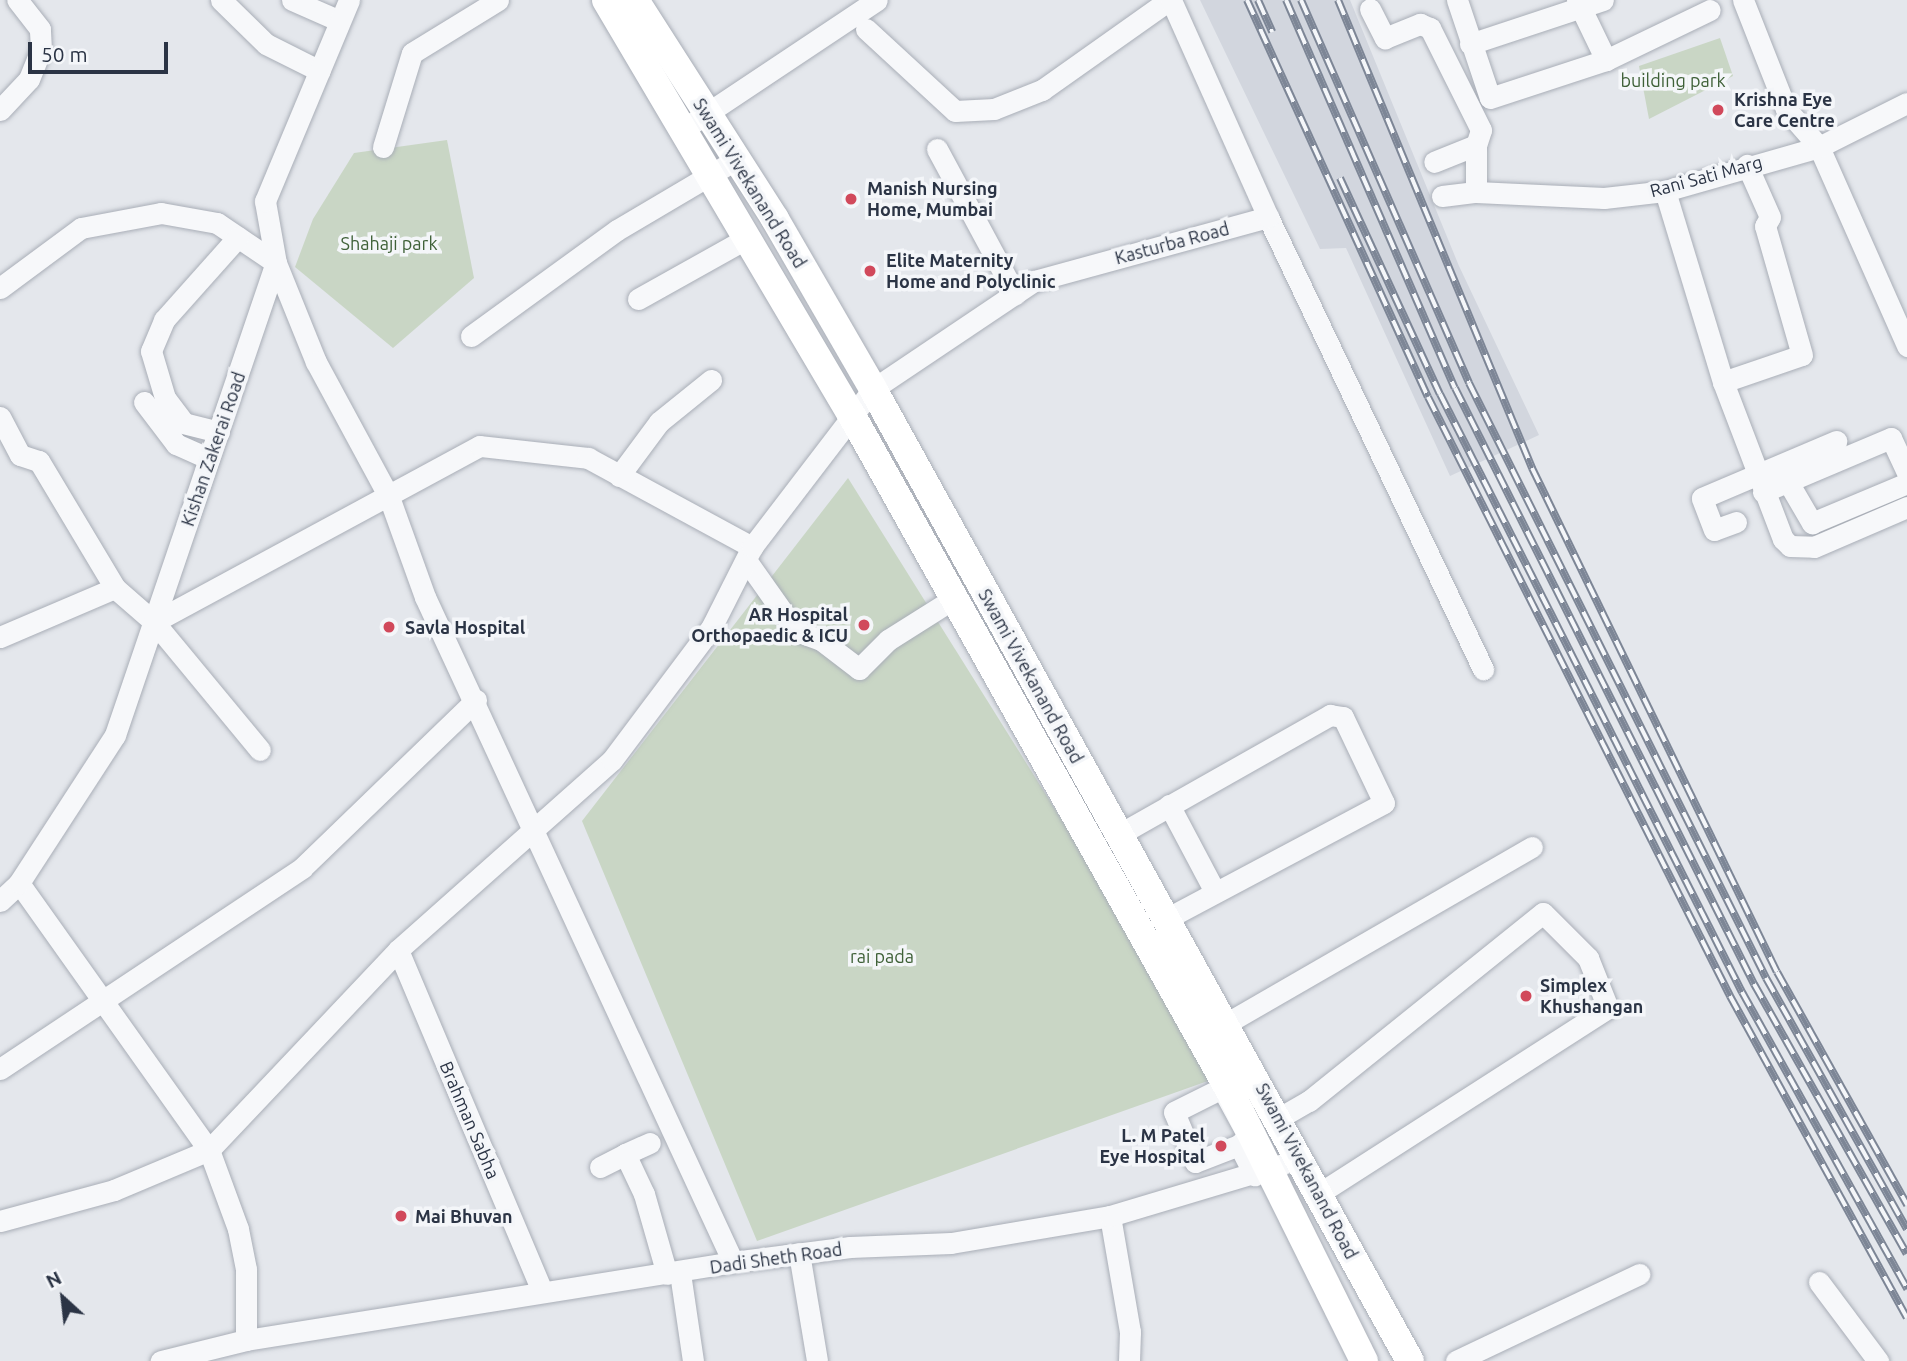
<!DOCTYPE html>
<style>
body{margin:0}
#map{position:relative;width:1907px;height:1361px;overflow:hidden;background:#e4e7ec;font-family:Ubuntu,sans-serif}
div>[style]{position:absolute}
.built>*{inset:0;background:#d2d6de}
.green>*{inset:0;background:#c9d6c5}
.roads{filter:drop-shadow(0 0 2px #a9aeb7) drop-shadow(0 0 2px #a9aeb7)}
.minor>*{height:21px;margin:-10.5px;padding:0 10.5px;transform-origin:10.5px;border-radius:10.5px;background:#f7f8fa}
.major>*{height:28px;margin:-14px;padding:0 14px;transform-origin:14px;border-radius:14px;background:#fff}
.rail>*{height:8px;margin-top:-4px;transform-origin:0;background:repeating-linear-gradient(90deg,#f4f6f9 0 16px,#7d8696 0 32px);box-sizing:border-box;border-block:2px solid #7d8696}
.dots>*{width:19px;height:19px;translate:-50% -50%;box-sizing:border-box;border:4px solid #f4f6f9;border-radius:50%}
span{translate:-50% -50%;white-space:nowrap;text-align:center;line-height:1.15;-webkit-text-stroke:7px #f4f6f9;paint-order:stroke}
.park-label{font-size:18px;color:#3f6138}
.poi-label{font-size:18px;color:#2b3445;font-weight:700}
.left{translate:0 -50%;text-align:left}
.right{translate:-100% -50%;text-align:right}
.street-label{font-size:18px;color:#2b3445}
.north{position:absolute;left:28px;top:1263px;width:70px;height:70px;-webkit-text-stroke:5px #f4f6f9;paint-order:stroke;rotate:333deg;font-size:19px;font-weight:700;line-height:28px;text-align:center;color:#2b3445}
.north::after{content:'';display:block;margin:auto;width:24px;height:32px;background:#2b3445;clip-path:polygon(50% 0,100% 100%,50% 72%,0 100%)}
.scale{position:absolute;left:28px;top:42px;width:140px;height:32px;box-sizing:border-box;border:4px solid #2b3445;border-top:0;padding-left:9px;font-size:21px;line-height:24px;white-space:nowrap;color:#2b3445;-webkit-text-stroke:5px #f4f6f9;paint-order:stroke}
</style>
<div id="map">
<div class="built">
<i style="clip-path:polygon(1200px 0,1350px 0,1459px 266px,1539px 435px,1450px 476px,1346px 248px,1320px 249px)"></i>
</div>
<div class="green">
<i style="clip-path:polygon(1720px 38px,1733px 76px,1649px 119px,1639px 66px)"></i>
<i style="clip-path:polygon(447px 140px,474px 278px,393px 348px,295px 267px,313px 219px,354px 153px)"></i>
<i style="clip-path:polygon(848px 478px,1222px 1076px,757px 1241px,582px 821px)"></i>
</div>
<div class="roads">
<div class="minor">
<i style="left:221px;top:0;width:63px;rotate:44.4deg"></i>
<i style="left:266px;top:44px;width:60px;rotate:26.6deg"></i>
<i style="left:292px;top:0;width:52px;rotate:23.6deg"></i>
<i style="left:1457px;top:0;width:103px;rotate:71.4deg"></i>
<i style="left:1490px;top:98px;width:122px;rotate:-18.1deg"></i>
<i style="left:1606px;top:60px;width:115px;rotate:-25.7deg"></i>
<i style="left:1577px;top:0;width:67px;rotate:64.2deg"></i>
<i style="left:1743px;top:0;width:117px;rotate:68.5deg"></i>
<i style="left:1786px;top:109px;width:50px;rotate:49deg"></i>
<i style="left:1819px;top:147px;width:218px;rotate:66.1deg"></i>
<i style="left:1370px;top:9px;width:33px;rotate:63deg"></i>
<i style="left:1385px;top:38px;width:38px;rotate:-22deg"></i>
<i style="left:1420px;top:24px;width:11px;rotate:22deg"></i>
<i style="left:1430px;top:28px;width:114px;rotate:63.4deg"></i>
<i style="left:1481px;top:130px;width:16px;rotate:108deg"></i>
<i style="left:1476px;top:145px;width:45px;rotate:158deg"></i>
<i style="left:866px;top:29px;width:121px;rotate:42.7deg"></i>
<i style="left:955px;top:111px;width:39px;rotate:-3deg"></i>
<i style="left:994px;top:109px;width:52px;rotate:-21.6deg"></i>
<i style="left:1042px;top:90px;width:156px;rotate:-35.3deg"></i>
<i style="left:1470px;top:44px;width:140px;rotate:-18.3deg"></i>
<i style="left:0;top:110px;width:42px;rotate:-46.9deg"></i>
<i style="left:29px;top:79px;width:31px;rotate:-68deg"></i>
<i style="left:41px;top:50px;width:21px;rotate:-93deg"></i>
<i style="left:40px;top:29px;width:37px;rotate:-128deg"></i>
<i style="left:682px;top:130px;width:234px;rotate:-33.7deg"></i>
<i style="left:1476px;top:145px;width:47px;rotate:90deg"></i>
<i style="left:1476px;top:192px;width:128px;rotate:2.7deg"></i>
<i style="left:1604px;top:198px;width:61px;rotate:-6.5deg"></i>
<i style="left:1665px;top:191px;width:160px;rotate:-15.9deg"></i>
<i style="left:1819px;top:147px;width:98px;rotate:-26.6deg"></i>
<i style="left:383px;top:147px;width:98px;rotate:-72.9deg"></i>
<i style="left:412px;top:53px;width:101px;rotate:-31.6deg"></i>
<i style="left:937px;top:149px;width:165px;rotate:61.7deg"></i>
<i style="left:1665px;top:191px;width:200px;rotate:73.1deg"></i>
<i style="left:1723px;top:382px;width:168px;rotate:69.1deg"></i>
<i style="left:1783px;top:539px;width:10px;rotate:45deg"></i>
<i style="left:1790px;top:546px;width:24px;rotate:2deg"></i>
<i style="left:1814px;top:547px;width:101px;rotate:-23.3deg"></i>
<i style="left:1442px;top:196px;width:34px;rotate:-7deg"></i>
<i style="left:1268px;top:217px;width:501px;rotate:64.56deg"></i>
<i style="left:0;top:288px;width:101px;rotate:-36.5deg"></i>
<i style="left:81px;top:228px;width:81px;rotate:-10.6deg"></i>
<i style="left:161px;top:213px;width:57px;rotate:10.1deg"></i>
<i style="left:217px;top:223px;width:71px;rotate:34.1deg"></i>
<i style="left:276px;top:263px;width:107px;rotate:68deg"></i>
<i style="left:316px;top:362px;width:153px;rotate:61.6deg"></i>
<i style="left:389px;top:497px;width:106px;rotate:70.2deg"></i>
<i style="left:425px;top:597px;width:733px;rotate:65.15deg"></i>
<i style="left:638px;top:299px;width:125px;rotate:-29.2deg"></i>
<i style="left:471px;top:336px;width:180px;rotate:-36deg"></i>
<i style="left:617px;top:230px;width:139px;rotate:-30.6deg"></i>
<i style="left:1723px;top:382px;width:83px;rotate:-18.9deg"></i>
<i style="left:1802px;top:355px;width:134px;rotate:-106deg"></i>
<i style="left:1765px;top:226px;width:10px;rotate:-61deg"></i>
<i style="left:1770px;top:217px;width:57px;rotate:-113.9deg"></i>
<i style="left:144px;top:402px;width:53px;rotate:52.7deg"></i>
<i style="left:176px;top:444px;width:36px;rotate:24deg"></i>
<i style="left:0;top:417px;width:43px;rotate:62.2deg"></i>
<i style="left:20px;top:455px;width:20px;rotate:18deg"></i>
<i style="left:39px;top:461px;width:148px;rotate:59.1deg"></i>
<i style="left:219px;top:432px;width:36px;rotate:-166deg"></i>
<i style="left:184px;top:423px;width:31px;rotate:-127deg"></i>
<i style="left:165px;top:398px;width:49px;rotate:-106.6deg"></i>
<i style="left:151px;top:351px;width:34px;rotate:-67deg"></i>
<i style="left:164px;top:320px;width:111px;rotate:-48.3deg"></i>
<i style="left:619px;top:476px;width:67px;rotate:-53.5deg"></i>
<i style="left:659px;top:422px;width:67px;rotate:-38.9deg"></i>
<i style="left:1788px;top:482px;width:48px;rotate:59.7deg"></i>
<i style="left:1812px;top:523px;width:103px;rotate:-22.8deg"></i>
<i style="left:1763px;top:492px;width:139px;rotate:-22.9deg"></i>
<i style="left:1891px;top:438px;width:38px;rotate:65deg"></i>
<i style="left:1736px;top:522px;width:23px;rotate:160deg"></i>
<i style="left:1714px;top:530px;width:34px;rotate:-111deg"></i>
<i style="left:1702px;top:498px;width:146px;rotate:-23deg"></i>
<i style="left:746px;top:560px;width:87px;rotate:54.8deg"></i>
<i style="left:796px;top:631px;width:27px;rotate:20deg"></i>
<i style="left:821px;top:640px;width:48px;rotate:37.3deg"></i>
<i style="left:859px;top:669px;width:41px;rotate:-45deg"></i>
<i style="left:888px;top:640px;width:77px;rotate:-32.2deg"></i>
<i style="left:154px;top:622px;width:370px;rotate:-28.4deg"></i>
<i style="left:480px;top:446px;width:109px;rotate:6.3deg"></i>
<i style="left:588px;top:458px;width:187px;rotate:28.5deg"></i>
<i style="left:0;top:637px;width:125px;rotate:-23.1deg"></i>
<i style="left:115px;top:588px;width:52px;rotate:41.1deg"></i>
<i style="left:154px;top:622px;width:166px;rotate:50.4deg"></i>
<i style="left:1169px;top:805px;width:98px;rotate:62.1deg"></i>
<i style="left:1118px;top:835px;width:244px;rotate:-29.5deg"></i>
<i style="left:1330px;top:715px;width:13px;rotate:9deg"></i>
<i style="left:1343px;top:717px;width:95px;rotate:64.5deg"></i>
<i style="left:1384px;top:803px;width:245px;rotate:152deg"></i>
<i style="left:19px;top:883px;width:328px;rotate:54.6deg"></i>
<i style="left:209px;top:1150px;width:84px;rotate:69.8deg"></i>
<i style="left:238px;top:1229px;width:41px;rotate:78.7deg"></i>
<i style="left:246px;top:1269px;width:71px;rotate:90deg"></i>
<i style="left:246px;top:1340px;width:88px;rotate:166.1deg"></i>
<i style="left:0;top:901px;width:26px;rotate:-43deg"></i>
<i style="left:19px;top:883px;width:176px;rotate:-57deg"></i>
<i style="left:115px;top:735px;width:499px;rotate:-71.2deg"></i>
<i style="left:276px;top:263px;width:63px;rotate:-100.1deg"></i>
<i style="left:265px;top:201px;width:218px;rotate:-67.3deg"></i>
<i style="left:398px;top:950px;width:370px;rotate:67.1deg"></i>
<i style="left:1227px;top:1023px;width:352px;rotate:-30deg"></i>
<i style="left:0;top:1069px;width:363px;rotate:-33.6deg"></i>
<i style="left:302px;top:868px;width:242px;rotate:-44deg"></i>
<i style="left:1279px;top:1118px;width:34px;rotate:-30deg"></i>
<i style="left:1309px;top:1101px;width:300px;rotate:-38.8deg"></i>
<i style="left:1543px;top:913px;width:64px;rotate:45deg"></i>
<i style="left:1588px;top:958px;width:54px;rotate:68.2deg"></i>
<i style="left:1608px;top:1008px;width:342px;rotate:147.3deg"></i>
<i style="left:1239px;top:1145px;width:47px;rotate:158.9deg"></i>
<i style="left:1195px;top:1162px;width:54px;rotate:-112.8deg"></i>
<i style="left:1174px;top:1112px;width:54px;rotate:-26.6deg"></i>
<i style="left:1222px;top:1088px;width:55px;rotate:61.6deg"></i>
<i style="left:1248px;top:1136px;width:13px;rotate:135deg"></i>
<i style="left:1239px;top:1145px;width:34px;rotate:63deg"></i>
<i style="left:625px;top:1154px;width:27px;rotate:-24deg"></i>
<i style="left:600px;top:1167px;width:28px;rotate:-27deg"></i>
<i style="left:625px;top:1154px;width:44px;rotate:64.6deg"></i>
<i style="left:644px;top:1194px;width:83px;rotate:74deg"></i>
<i style="left:1110px;top:1216px;width:118px;rotate:80.2deg"></i>
<i style="left:1130px;top:1332px;width:29px;rotate:92deg"></i>
<i style="left:0;top:1221px;width:118px;rotate:-15.2deg"></i>
<i style="left:114px;top:1190px;width:103px;rotate:-22.8deg"></i>
<i style="left:209px;top:1150px;width:275px;rotate:-46.6deg"></i>
<i style="left:398px;top:950px;width:286px;rotate:-41.6deg"></i>
<i style="left:612px;top:760px;width:165px;rotate:-53.1deg"></i>
<i style="left:711px;top:628px;width:91px;rotate:-63.2deg"></i>
<i style="left:752px;top:547px;width:199px;rotate:-52.6deg"></i>
<i style="left:873px;top:389px;width:194px;rotate:-33.9deg"></i>
<i style="left:1034px;top:281px;width:243px;rotate:-15.3deg"></i>
<i style="left:1268px;top:217px;width:238px;rotate:-114.1deg"></i>
<i style="left:799px;top:1253px;width:109px;rotate:80.5deg"></i>
<i style="left:680px;top:1273px;width:89px;rotate:81.6deg"></i>
<i style="left:1819px;top:1282px;width:99px;rotate:53.2deg"></i>
<i style="left:246px;top:1340px;width:493px;rotate:-9.1deg"></i>
<i style="left:733px;top:1262px;width:118px;rotate:-7.3deg"></i>
<i style="left:850px;top:1247px;width:101px;rotate:-2.3deg"></i>
<i style="left:951px;top:1243px;width:161px;rotate:-9.6deg"></i>
<i style="left:1110px;top:1216px;width:181px;rotate:-16.7deg"></i>
<i style="left:1456px;top:1361px;width:203px;rotate:-25.4deg"></i>
</div>
<div class="major">
<i style="left:606px;top:0;width:481px;rotate:59.4deg"></i>
<i style="left:851px;top:414px;width:778px;rotate:60.77deg"></i>
<i style="left:1231px;top:1093px;width:299px;rotate:63.6deg"></i>
<i style="left:635px;top:0;width:260px;rotate:57.4deg"></i>
<i style="left:775px;top:219px;width:196px;rotate:60deg"></i>
<i style="left:873px;top:389px;width:1110px;rotate:61.08deg"></i>
</div>
</div>
<div class="rail">
<i style="left:1247px;top:0;width:436px;rotate:65.5deg"></i>
<i style="left:1428px;top:397px;width:671px;rotate:63.24deg"></i>
<i style="left:1730px;top:996px;width:367px;rotate:61.2deg"></i>
<i style="left:1258px;top:0;width:35px;rotate:66deg"></i>
<i style="left:1286px;top:0;width:423px;rotate:66.5deg"></i>
<i style="left:1455px;top:388px;width:667px;rotate:63.36deg"></i>
<i style="left:1754px;top:984px;width:310px;rotate:60.5deg"></i>
<i style="left:1301px;top:0;width:418px;rotate:66.3deg"></i>
<i style="left:1469px;top:383px;width:665px;rotate:63.47deg"></i>
<i style="left:1766px;top:978px;width:288px;rotate:60.7deg"></i>
<i style="left:1338px;top:0;width:507px;rotate:67.48deg"></i>
<i style="left:1532px;top:468px;width:560px;rotate:64.08deg"></i>
<i style="left:1777px;top:972px;width:267px;rotate:60.8deg"></i>
<i style="left:1340px;top:178px;width:238px;rotate:65.2deg"></i>
<i style="left:1440px;top:394px;width:670px;rotate:63.21deg"></i>
<i style="left:1742px;top:992px;width:340px;rotate:60.9deg"></i>
</div>
<div class="dots">
<i style="left:1718px;top:110px;background:#d1495b"></i>
<i style="left:851px;top:199px;background:#d1495b"></i>
<i style="left:870px;top:271px;background:#d1495b"></i>
<i style="left:864px;top:625px;background:#d1495b"></i>
<i style="left:389px;top:627px;background:#d1495b"></i>
<i style="left:1526px;top:996px;background:#d1495b"></i>
<i style="left:1221px;top:1146px;background:#d1495b"></i>
<i style="left:401px;top:1216px;background:#d1495b"></i>
</div>
<div class="park-label">
<span style="left:1673px;top:80px">building park</span>
<span style="left:389px;top:243px">Shahaji park</span>
<span style="left:882px;top:956px">rai pada</span>
</div>
<div class="poi-label">
<span class="left" style="left:1734px;top:110px">Krishna Eye<br>Care Centre</span>
<span class="left" style="left:867px;top:199px">Manish Nursing<br>Home, Mumbai</span>
<span class="left" style="left:886px;top:271px">Elite Maternity<br>Home and Polyclinic</span>
<span class="right" style="left:848px;top:625px">AR Hospital<br>Orthopaedic &amp; ICU</span>
<span class="left" style="left:405px;top:627px">Savla Hospital</span>
<span class="left" style="left:1540px;top:996px">Simplex<br>Khushangan</span>
<span class="right" style="left:1205px;top:1146px">L. M Patel<br>Eye Hospital</span>
<span class="left" style="left:415px;top:1216px">Mai Bhuvan</span>
</div>
<div class="street-label">
<span style="left:1706px;top:176px;rotate:-15deg">Rani Sati Marg</span>
<span style="left:750px;top:183px;rotate:58deg">Swami Vivekanand Road</span>
<span style="left:1172px;top:243px;rotate:-15deg">Kasturba Road</span>
<span style="left:213px;top:449px;rotate:-71deg">Kishan Zakerai Road</span>
<span style="left:1031px;top:676px;rotate:61deg">Swami Vivekanand Road</span>
<span style="left:470px;top:1120px;rotate:67deg">Brahman Sabha</span>
<span style="left:1307px;top:1171px;rotate:62deg">Swami Vivekanand Road</span>
<span style="left:776px;top:1258px;rotate:-8deg">Dadi Sheth Road</span>
</div>
<div class="north">N</div>
<div class="scale">50 m</div>
</div>
